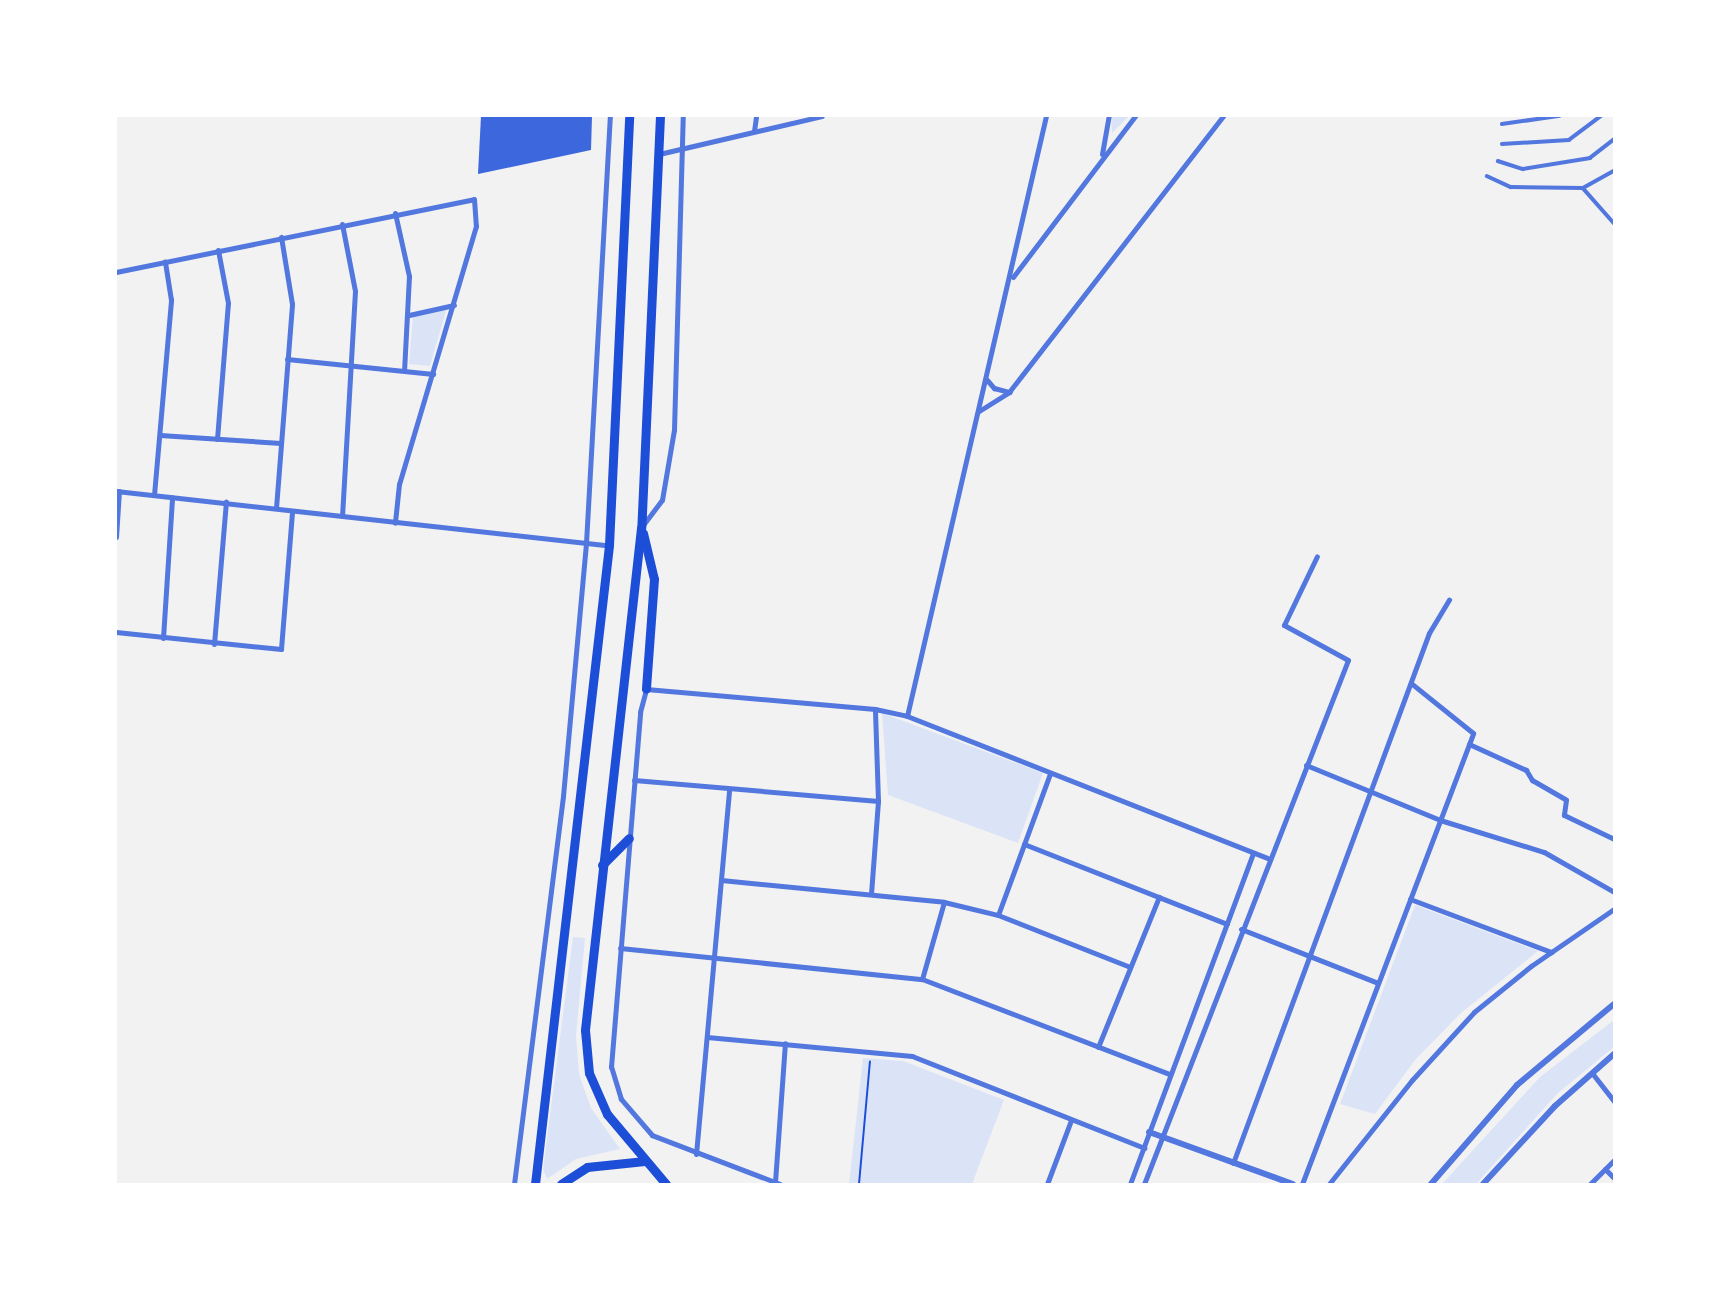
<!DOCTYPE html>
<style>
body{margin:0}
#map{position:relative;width:1730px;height:1300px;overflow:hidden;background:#f2f2f2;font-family:Quicksand,sans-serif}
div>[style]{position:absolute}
.green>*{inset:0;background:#dbe4f7}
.building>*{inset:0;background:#3d67dc}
.path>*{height:2px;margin:-1px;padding:0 1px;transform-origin:1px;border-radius:1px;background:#1d4ed8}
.pedestrian>*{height:3.5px;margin:-1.75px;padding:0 1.75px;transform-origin:1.75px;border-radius:1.75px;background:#5277de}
.minor>*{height:5px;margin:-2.5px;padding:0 2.5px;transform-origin:2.5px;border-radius:2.5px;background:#5277de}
.tertiary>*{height:6px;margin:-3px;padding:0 3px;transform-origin:3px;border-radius:3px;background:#5277de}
.trunk>*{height:9px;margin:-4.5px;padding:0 4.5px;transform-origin:4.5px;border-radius:4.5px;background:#1d4ed8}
span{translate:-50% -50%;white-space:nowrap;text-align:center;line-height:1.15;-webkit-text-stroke:6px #fff;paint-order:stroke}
.frame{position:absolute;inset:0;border:117px solid #fff;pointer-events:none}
</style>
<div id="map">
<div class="green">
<i style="clip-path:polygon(1111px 116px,1129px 116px,1112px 133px)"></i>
<i style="clip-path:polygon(443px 308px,446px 311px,430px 366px,409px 364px,413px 315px)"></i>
<i style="clip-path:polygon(882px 713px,1043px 773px,1018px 843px,888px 795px)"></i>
<i style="clip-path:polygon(1415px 905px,1538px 951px,1461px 1013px,1415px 1060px,1375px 1114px,1340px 1104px)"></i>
<i style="clip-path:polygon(573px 937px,585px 938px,576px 1036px,579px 1074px,591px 1108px,620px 1149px,576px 1159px,547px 1179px,543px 1169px)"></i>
<i style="clip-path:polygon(1614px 1020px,1614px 1047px,1558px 1093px,1476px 1184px,1442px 1184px,1540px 1077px)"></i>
<i style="clip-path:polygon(863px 1058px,903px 1061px,1004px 1100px,972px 1184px,849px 1184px)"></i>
</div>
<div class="building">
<i style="clip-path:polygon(481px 116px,592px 116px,591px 150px,478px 174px)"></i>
</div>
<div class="path">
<i style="left:859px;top:1184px;width:123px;rotate:-84.9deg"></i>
</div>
<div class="pedestrian">
<i style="left:1502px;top:124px;width:58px;rotate:-8deg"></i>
<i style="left:1502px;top:144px;width:67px;rotate:-3.4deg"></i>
<i style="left:1569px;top:140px;width:40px;rotate:-37deg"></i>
<i style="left:1498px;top:161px;width:26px;rotate:18deg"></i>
<i style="left:1523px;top:169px;width:68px;rotate:-9.3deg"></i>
<i style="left:1590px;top:158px;width:31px;rotate:-38deg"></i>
<i style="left:1487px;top:176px;width:26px;rotate:25deg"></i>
<i style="left:1511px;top:187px;width:72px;rotate:0.8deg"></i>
<i style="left:1583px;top:188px;width:35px;rotate:-29deg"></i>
<i style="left:1583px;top:188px;width:47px;rotate:48.5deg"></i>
</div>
<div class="minor">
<i style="left:754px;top:131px;width:15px;rotate:-82deg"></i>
<i style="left:659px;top:154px;width:167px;rotate:-13.1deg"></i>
<i style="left:1102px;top:154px;width:39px;rotate:-80deg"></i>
<i style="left:395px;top:213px;width:65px;rotate:77.5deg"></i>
<i style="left:409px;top:276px;width:94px;rotate:93deg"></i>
<i style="left:342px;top:224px;width:68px;rotate:79deg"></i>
<i style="left:355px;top:291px;width:225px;rotate:93.3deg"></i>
<i style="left:116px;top:272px;width:365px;rotate:-11.5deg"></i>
<i style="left:474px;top:199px;width:27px;rotate:86deg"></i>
<i style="left:476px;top:226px;width:269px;rotate:106.6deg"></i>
<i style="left:399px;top:484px;width:39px;rotate:96deg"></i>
<i style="left:1013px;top:277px;width:202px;rotate:-52.8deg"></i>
<i style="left:409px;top:315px;width:46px;rotate:-12.5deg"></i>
<i style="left:287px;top:359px;width:147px;rotate:5.9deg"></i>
<i style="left:987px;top:380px;width:11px;rotate:49deg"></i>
<i style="left:994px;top:388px;width:16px;rotate:15deg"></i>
<i style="left:979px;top:411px;width:36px;rotate:-32deg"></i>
<i style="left:1009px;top:392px;width:349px;rotate:-52.2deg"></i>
<i style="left:160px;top:435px;width:121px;rotate:3.8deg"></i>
<i style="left:217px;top:439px;width:136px;rotate:-85.4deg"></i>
<i style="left:228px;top:303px;width:54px;rotate:-100.7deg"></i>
<i style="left:116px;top:491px;width:496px;rotate:6.3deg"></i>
<i style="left:154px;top:495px;width:196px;rotate:-85deg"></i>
<i style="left:171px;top:300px;width:39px;rotate:-99deg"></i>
<i style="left:276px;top:508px;width:205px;rotate:-85.5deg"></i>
<i style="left:292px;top:304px;width:68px;rotate:-99.3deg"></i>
<i style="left:643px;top:525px;width:31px;rotate:-53deg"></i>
<i style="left:662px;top:500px;width:71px;rotate:-80.3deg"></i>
<i style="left:674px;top:430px;width:314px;rotate:-88.4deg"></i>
<i style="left:116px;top:537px;width:46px;rotate:-86.3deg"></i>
<i style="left:116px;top:632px;width:166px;rotate:5.9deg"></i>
<i style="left:281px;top:649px;width:138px;rotate:-85.4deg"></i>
<i style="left:163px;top:638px;width:141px;rotate:-86.3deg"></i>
<i style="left:214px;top:644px;width:143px;rotate:-85.2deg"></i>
<i style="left:907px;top:716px;width:616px;rotate:-76.96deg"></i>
<i style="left:1469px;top:744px;width:63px;rotate:24.5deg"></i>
<i style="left:1526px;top:770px;width:12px;rotate:59deg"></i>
<i style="left:1532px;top:780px;width:39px;rotate:30deg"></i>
<i style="left:1566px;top:800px;width:15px;rotate:98deg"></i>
<i style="left:1564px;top:815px;width:55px;rotate:25.6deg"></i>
<i style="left:1306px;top:765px;width:145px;rotate:22.3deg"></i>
<i style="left:1440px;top:820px;width:109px;rotate:17.1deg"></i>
<i style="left:1544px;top:852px;width:81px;rotate:29.7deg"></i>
<i style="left:634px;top:780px;width:245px;rotate:4.9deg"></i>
<i style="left:1024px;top:844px;width:218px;rotate:21.5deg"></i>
<i style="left:721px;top:880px;width:224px;rotate:5.6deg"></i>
<i style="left:944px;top:902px;width:56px;rotate:13.5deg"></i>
<i style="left:998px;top:915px;width:142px;rotate:21.5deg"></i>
<i style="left:871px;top:894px;width:93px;rotate:-85.7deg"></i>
<i style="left:878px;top:801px;width:92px;rotate:-91.9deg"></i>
<i style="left:1410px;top:899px;width:151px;rotate:20.6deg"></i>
<i style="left:998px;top:915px;width:150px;rotate:-69.8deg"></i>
<i style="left:1241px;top:929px;width:147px;rotate:21.5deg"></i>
<i style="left:620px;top:948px;width:304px;rotate:5.9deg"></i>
<i style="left:922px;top:979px;width:266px;rotate:21deg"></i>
<i style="left:922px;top:979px;width:80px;rotate:-74.1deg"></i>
<i style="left:707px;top:1037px;width:206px;rotate:5.3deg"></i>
<i style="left:912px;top:1056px;width:250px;rotate:21.6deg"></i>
<i style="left:1098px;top:1047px;width:162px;rotate:-67.9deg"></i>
<i style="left:1592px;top:1073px;width:36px;rotate:52deg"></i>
<i style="left:696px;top:1154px;width:367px;rotate:-84.8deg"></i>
<i style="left:1233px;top:1163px;width:565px;rotate:-69.71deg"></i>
<i style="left:1429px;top:633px;width:39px;rotate:-59deg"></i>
<i style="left:1605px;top:1169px;width:13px;rotate:45deg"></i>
<i style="left:775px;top:1182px;width:139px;rotate:-85.9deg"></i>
<i style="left:514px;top:1184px;width:391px;rotate:-82.8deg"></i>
<i style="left:563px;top:796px;width:254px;rotate:-84.8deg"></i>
<i style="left:586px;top:543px;width:428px;rotate:-86.8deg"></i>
<i style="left:780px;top:1184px;width:137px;rotate:-159.1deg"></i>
<i style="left:652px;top:1135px;width:48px;rotate:-130.7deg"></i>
<i style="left:621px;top:1099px;width:34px;rotate:-107deg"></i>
<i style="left:611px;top:1067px;width:356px;rotate:-85.3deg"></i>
<i style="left:640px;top:712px;width:24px;rotate:-75deg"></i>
<i style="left:646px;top:689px;width:230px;rotate:5deg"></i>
<i style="left:875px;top:709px;width:33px;rotate:12deg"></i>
<i style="left:907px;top:716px;width:387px;rotate:21.5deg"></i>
<i style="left:1047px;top:1184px;width:68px;rotate:-69.4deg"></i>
<i style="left:1130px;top:1184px;width:353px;rotate:-69.6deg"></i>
<i style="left:1144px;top:1184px;width:562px;rotate:-68.73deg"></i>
<i style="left:1348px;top:660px;width:73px;rotate:-151.3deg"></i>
<i style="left:1284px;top:625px;width:76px;rotate:-64.4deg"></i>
<i style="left:1302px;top:1184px;width:482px;rotate:-69.2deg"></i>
<i style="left:1473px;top:733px;width:78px;rotate:-141.2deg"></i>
<i style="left:1329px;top:1184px;width:133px;rotate:-51.4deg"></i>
<i style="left:1412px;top:1080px;width:92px;rotate:-47.6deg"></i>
<i style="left:1474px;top:1012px;width:73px;rotate:-38.9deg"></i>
<i style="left:1531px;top:966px;width:101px;rotate:-34.5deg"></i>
<i style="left:1590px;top:1184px;width:34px;rotate:-45deg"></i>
</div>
<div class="tertiary">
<i style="left:1149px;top:1132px;width:153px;rotate:19.9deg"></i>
<i style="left:1431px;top:1184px;width:131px;rotate:-49deg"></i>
<i style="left:1517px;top:1085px;width:126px;rotate:-39.9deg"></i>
<i style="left:1483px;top:1184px;width:106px;rotate:-47.3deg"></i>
<i style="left:1555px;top:1106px;width:79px;rotate:-41.4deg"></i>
</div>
<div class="trunk">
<i style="left:660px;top:116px;width:412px;rotate:92.6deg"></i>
<i style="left:641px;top:528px;width:505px;rotate:96.37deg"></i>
<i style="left:585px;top:1030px;width:43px;rotate:84.7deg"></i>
<i style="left:589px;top:1073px;width:45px;rotate:66.3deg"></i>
<i style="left:607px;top:1114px;width:92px;rotate:49.9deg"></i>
<i style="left:643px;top:533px;width:47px;rotate:76.6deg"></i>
<i style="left:654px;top:579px;width:110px;rotate:94.2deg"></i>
<i style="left:602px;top:865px;width:38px;rotate:-45deg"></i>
<i style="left:535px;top:1184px;width:643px;rotate:-83.39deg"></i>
<i style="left:609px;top:545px;width:429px;rotate:-87.3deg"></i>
<i style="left:561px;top:1184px;width:31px;rotate:-33deg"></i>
<i style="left:587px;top:1167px;width:58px;rotate:-5.9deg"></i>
</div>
<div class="frame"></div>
</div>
